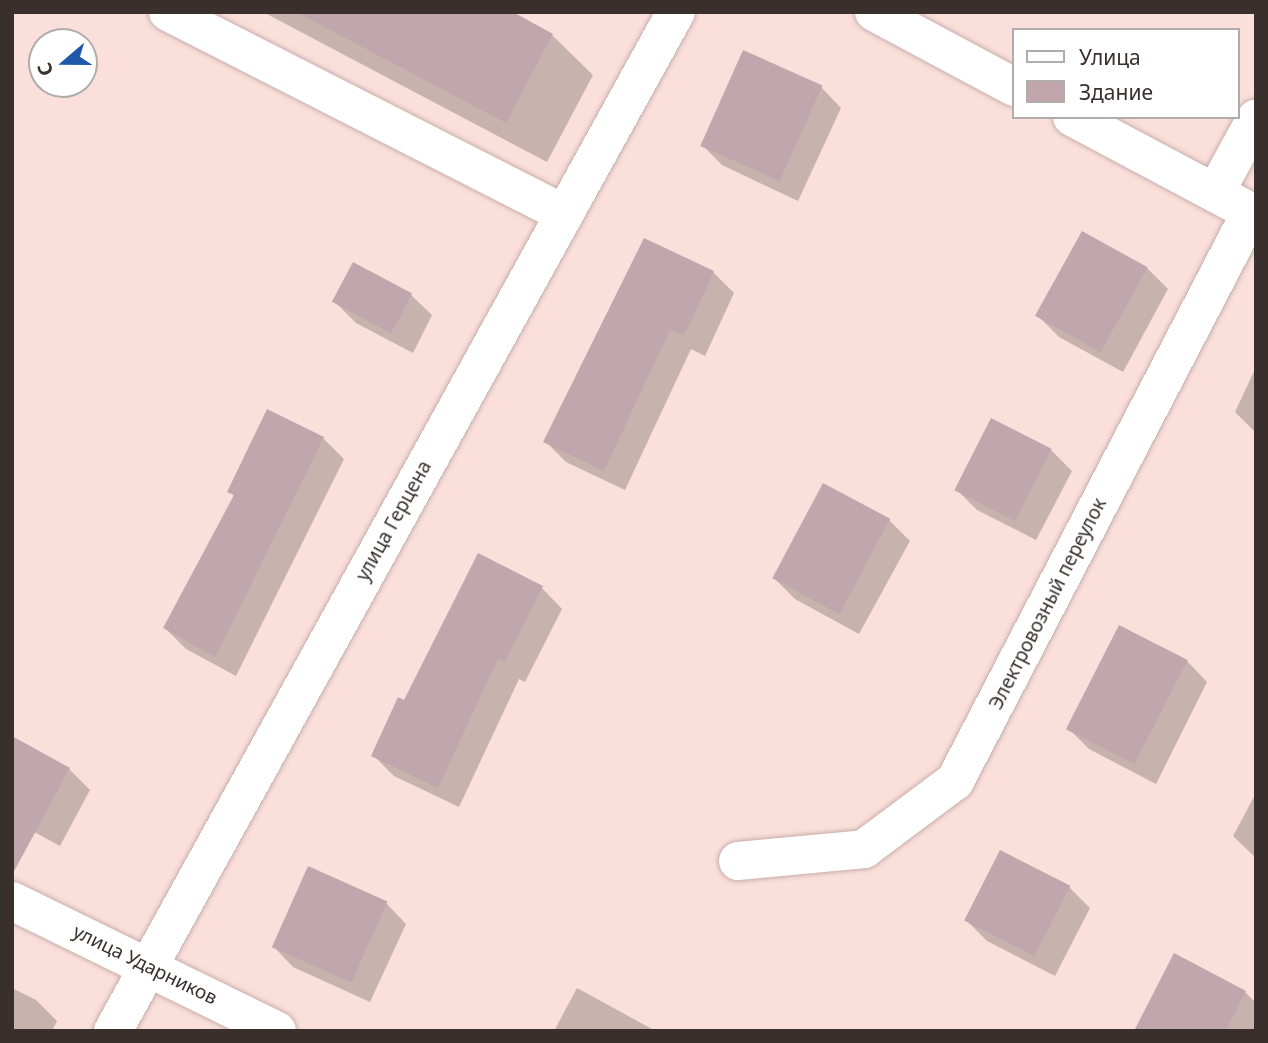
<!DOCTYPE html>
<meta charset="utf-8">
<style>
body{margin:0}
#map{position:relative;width:1268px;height:1043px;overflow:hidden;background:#fadfda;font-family:"Noto Sans",sans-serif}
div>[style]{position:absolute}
.shadow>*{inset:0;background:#0003}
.building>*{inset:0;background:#c1a7ad;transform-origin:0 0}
.roads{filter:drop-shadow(0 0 2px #c8aeaa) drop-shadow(0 0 2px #c8aeaa)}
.minor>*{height:38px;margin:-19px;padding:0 19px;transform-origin:19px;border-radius:19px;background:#fff}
span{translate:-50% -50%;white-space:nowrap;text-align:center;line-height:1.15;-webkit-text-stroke:5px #fff;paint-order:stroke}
.street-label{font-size:19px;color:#392f2d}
.frame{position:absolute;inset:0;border:14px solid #392f2d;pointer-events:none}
.legend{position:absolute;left:1012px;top:28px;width:228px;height:91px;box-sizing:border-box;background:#fff;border:2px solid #b0acab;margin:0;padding:9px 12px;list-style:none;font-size:21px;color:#392f2d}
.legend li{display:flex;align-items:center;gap:14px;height:35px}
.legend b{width:35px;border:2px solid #b0acab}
.north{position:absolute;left:28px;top:28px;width:70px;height:70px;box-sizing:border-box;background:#fff;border:2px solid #b0acab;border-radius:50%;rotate:250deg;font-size:19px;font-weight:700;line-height:28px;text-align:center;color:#392f2d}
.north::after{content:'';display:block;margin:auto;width:24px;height:32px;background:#1f57a9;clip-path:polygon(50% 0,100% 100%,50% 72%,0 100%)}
</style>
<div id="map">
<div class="shadow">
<i style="clip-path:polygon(263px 12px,509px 12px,552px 35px,593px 75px,547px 162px)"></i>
<i style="clip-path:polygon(821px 87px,841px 108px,798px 201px,722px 165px,701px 144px)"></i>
<i style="clip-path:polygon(1147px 268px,1168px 289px,1123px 372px,1059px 337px,1038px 316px)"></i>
<i style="clip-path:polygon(713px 272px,734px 293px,705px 356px,691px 349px,625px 490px,566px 462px,545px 441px)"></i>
<i style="clip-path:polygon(411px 295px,432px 315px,413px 353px,356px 323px,335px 302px)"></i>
<i style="clip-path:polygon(1256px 367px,1256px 433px,1235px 412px)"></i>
<i style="clip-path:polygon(323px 438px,344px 459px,236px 676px,186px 649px,165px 628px,235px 497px,229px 491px)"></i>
<i style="clip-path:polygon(1051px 450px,1072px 471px,1036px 540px,977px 510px,956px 489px)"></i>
<i style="clip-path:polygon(889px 520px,910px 541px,859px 634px,795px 599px,774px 578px)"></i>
<i style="clip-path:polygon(542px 588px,562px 609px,525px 682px,519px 679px,459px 807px,394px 776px,373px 755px)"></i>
<i style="clip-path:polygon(1187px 661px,1207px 682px,1156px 784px,1089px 749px,1068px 728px)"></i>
<i style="clip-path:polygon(69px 769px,90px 790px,60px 846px,12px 820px)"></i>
<i style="clip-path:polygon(1256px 793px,1256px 858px,1233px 836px)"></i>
<i style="clip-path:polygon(1069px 887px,1090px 908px,1055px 976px,987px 941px,966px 920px)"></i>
<i style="clip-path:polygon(386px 903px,406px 924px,370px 1002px,293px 967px,273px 946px)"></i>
<i style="clip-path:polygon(12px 988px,36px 1000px,57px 1021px,52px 1031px,12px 1031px)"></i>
<i style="clip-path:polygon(577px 988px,652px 1029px,654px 1031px,554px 1031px)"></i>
<i style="clip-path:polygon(1245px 992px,1256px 1003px,1256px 1031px,1136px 1031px)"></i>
</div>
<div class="building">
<i style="clip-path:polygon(296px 12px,513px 12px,553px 34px,506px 123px)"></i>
<i style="left:743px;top:50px;width:87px;height:105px;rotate:24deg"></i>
<i style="left:1082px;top:231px;width:75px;height:97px;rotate:29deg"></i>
<i style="clip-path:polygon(644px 238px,714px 271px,684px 336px,670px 330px,604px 471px,543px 442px)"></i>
<i style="left:353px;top:262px;width:67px;height:45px;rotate:28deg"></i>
<i style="clip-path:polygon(267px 409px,324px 437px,215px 657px,163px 628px,234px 495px,227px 492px)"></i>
<i style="left:991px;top:418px;width:68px;height:81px;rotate:27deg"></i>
<i style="left:823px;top:483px;width:76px;height:108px;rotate:28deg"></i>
<i style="clip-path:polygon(478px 553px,543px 586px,504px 663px,498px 659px,438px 788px,371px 756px,398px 697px,404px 700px)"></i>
<i style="left:1119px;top:625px;width:77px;height:117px;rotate:27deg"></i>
<i style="clip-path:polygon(12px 736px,70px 768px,12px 875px)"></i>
<i style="left:1000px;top:850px;width:79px;height:79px;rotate:27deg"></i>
<i style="left:308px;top:866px;width:87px;height:89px;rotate:24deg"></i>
<i style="clip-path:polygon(1174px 953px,1246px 991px,1226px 1031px,1134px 1031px)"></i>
</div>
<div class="roads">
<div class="minor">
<i style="left:168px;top:12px;width:445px;rotate:27deg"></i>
<i style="left:874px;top:12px;width:159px;rotate:28.2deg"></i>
<i style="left:1072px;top:117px;width:208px;rotate:28deg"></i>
<i style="left:1215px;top:193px;width:85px;rotate:-61.3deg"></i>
<i style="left:738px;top:861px;width:127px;rotate:-5.4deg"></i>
<i style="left:864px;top:849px;width:114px;rotate:-36.8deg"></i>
<i style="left:955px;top:781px;width:641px;rotate:-62.52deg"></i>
<i style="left:12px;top:901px;width:295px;rotate:26.1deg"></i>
<i style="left:113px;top:1031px;width:1164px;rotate:-61.08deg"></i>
</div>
</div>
<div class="street-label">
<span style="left:394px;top:521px;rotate:-61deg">улица Герцена</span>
<span style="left:1048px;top:604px;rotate:-63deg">Электровозный переулок</span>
<span style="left:145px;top:965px;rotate:26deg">улица Ударников</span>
</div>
<div class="frame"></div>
<ul class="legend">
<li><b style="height:9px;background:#fff"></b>Улица</li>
<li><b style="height:19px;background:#c1a7ad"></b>Здание</li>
</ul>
<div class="north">С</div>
</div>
